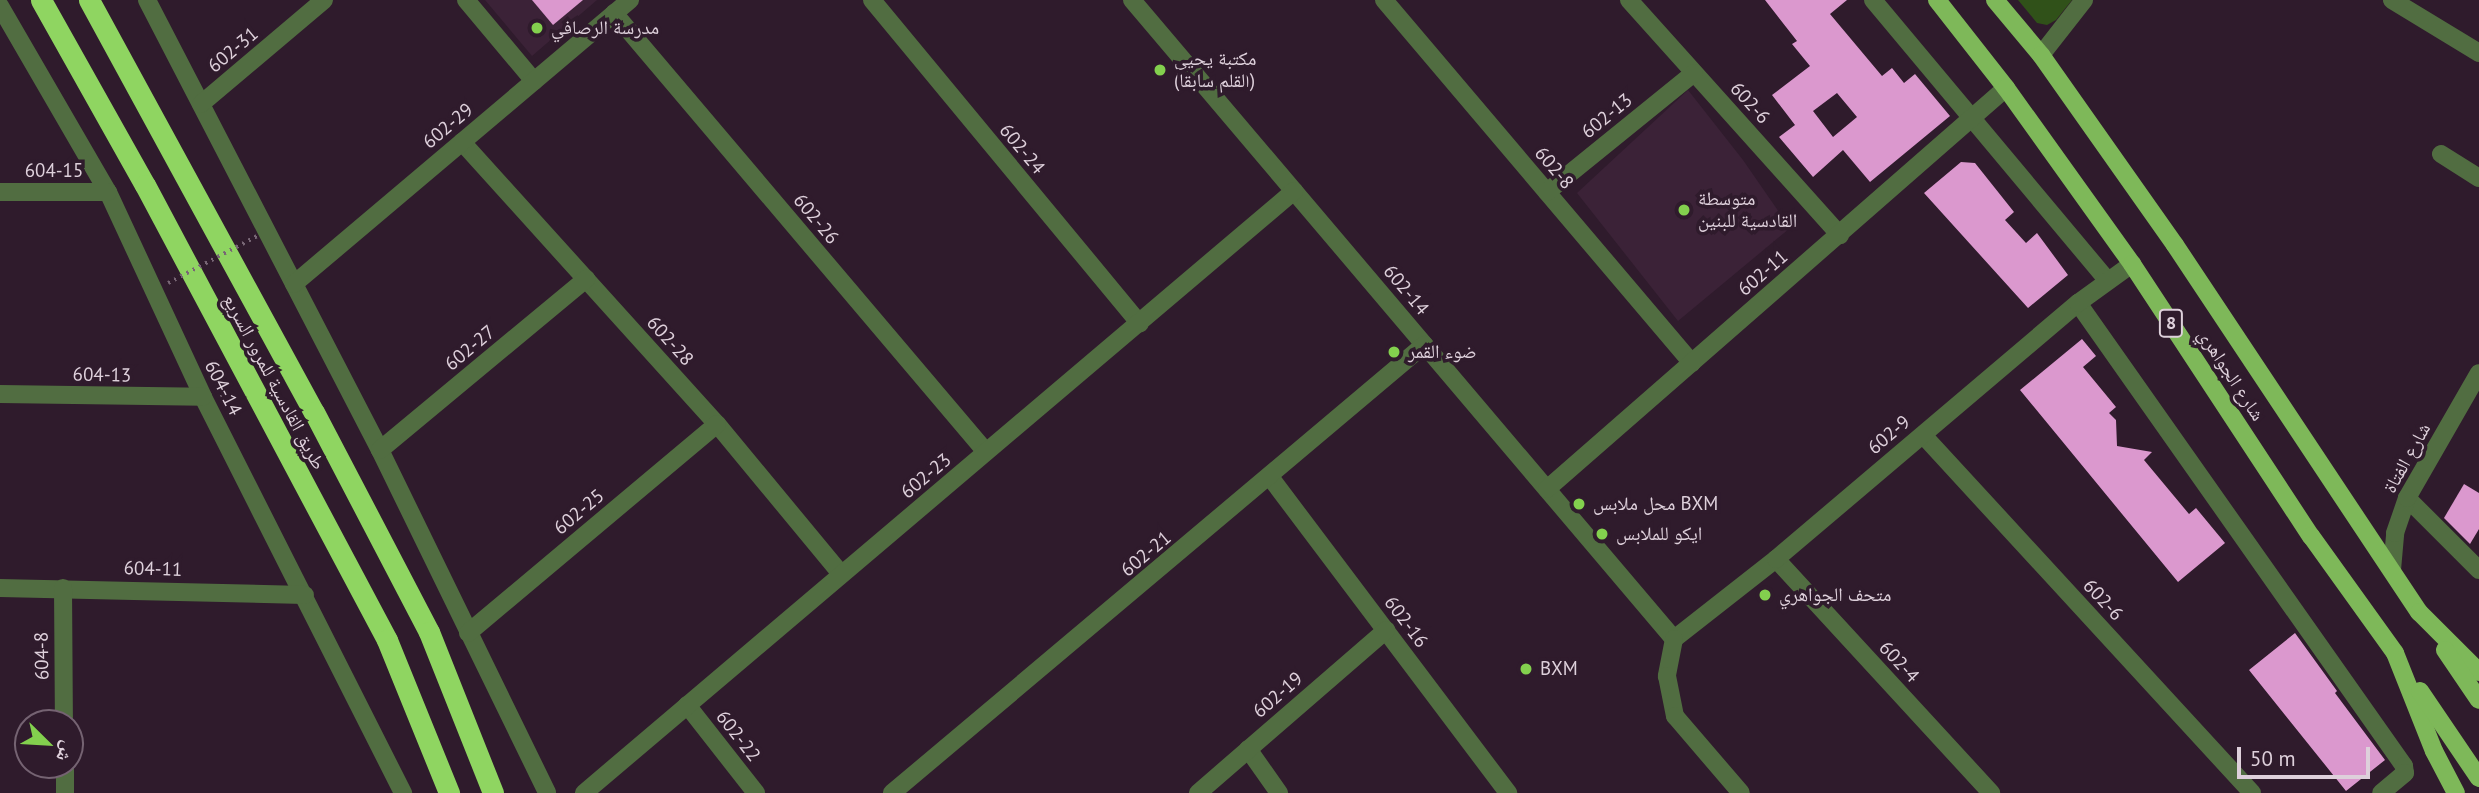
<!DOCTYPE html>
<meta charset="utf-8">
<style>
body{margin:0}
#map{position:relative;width:2479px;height:793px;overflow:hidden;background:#2f1b2c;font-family:"PT Sans","Noto Naskh Arabic",sans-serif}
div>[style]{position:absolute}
.built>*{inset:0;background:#3b2237}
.green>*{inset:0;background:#305119}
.building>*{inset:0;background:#db98ce}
.path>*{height:3.5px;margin-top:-1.75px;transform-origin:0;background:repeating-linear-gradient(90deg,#786675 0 2px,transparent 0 7px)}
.minor>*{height:18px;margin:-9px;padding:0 9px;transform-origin:9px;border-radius:9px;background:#516d41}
.major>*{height:18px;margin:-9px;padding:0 9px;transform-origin:9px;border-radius:9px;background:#7eb859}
.highway>*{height:21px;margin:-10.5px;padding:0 10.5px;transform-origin:10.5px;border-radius:10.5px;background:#8fd561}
.path-bridge>*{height:3.5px;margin-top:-1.75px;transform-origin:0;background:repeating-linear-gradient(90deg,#786675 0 2px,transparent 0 7px)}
.dots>*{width:19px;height:19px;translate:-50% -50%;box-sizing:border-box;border:4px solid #2f1b2c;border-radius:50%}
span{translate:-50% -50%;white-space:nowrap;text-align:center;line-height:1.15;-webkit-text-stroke:7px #2f1b2c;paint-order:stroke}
.shield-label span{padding:2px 5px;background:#2f1b2c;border:2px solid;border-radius:5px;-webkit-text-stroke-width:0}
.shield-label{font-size:18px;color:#ded0db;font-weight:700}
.poi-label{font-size:19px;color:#ded0db}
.left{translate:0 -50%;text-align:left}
.street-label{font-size:19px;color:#ded0db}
.north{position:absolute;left:14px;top:709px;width:70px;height:70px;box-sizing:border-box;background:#2f1b2c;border:2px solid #756372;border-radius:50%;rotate:114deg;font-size:19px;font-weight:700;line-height:28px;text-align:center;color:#ded0db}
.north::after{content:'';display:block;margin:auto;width:24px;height:32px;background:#83d04e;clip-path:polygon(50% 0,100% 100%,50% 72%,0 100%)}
.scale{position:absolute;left:2237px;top:747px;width:133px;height:32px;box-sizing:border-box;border:4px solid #ded0db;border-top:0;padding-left:9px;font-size:21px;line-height:24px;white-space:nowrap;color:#ded0db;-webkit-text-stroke:5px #2f1b2c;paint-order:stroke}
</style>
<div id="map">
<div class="built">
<i style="clip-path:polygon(485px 0,597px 0,532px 56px)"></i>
<i style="clip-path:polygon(1688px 90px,1743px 160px,1790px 228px,1678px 321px,1577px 193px)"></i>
</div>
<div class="green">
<i style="clip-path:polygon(2018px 0,2072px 0,2056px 20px,2047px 25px,2037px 23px)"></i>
</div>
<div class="building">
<i style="clip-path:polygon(532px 0,583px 0,553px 25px)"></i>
<i style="clip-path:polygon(evenodd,1765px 0,1847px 0,1830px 14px,1882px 76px,1892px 68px,1904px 83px,1915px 74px,1950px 116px,1870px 182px,1843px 150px,1813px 177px,1779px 137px,1795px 125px,1772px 95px,1810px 66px,1792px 44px,1797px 41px,1765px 0,1837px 93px,1857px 117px,1833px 137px,1813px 111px,1837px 93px)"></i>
<i style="clip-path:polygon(1961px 162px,1975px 163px,2014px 212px,2005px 220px,2026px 243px,2037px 233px,2068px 275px,2028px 308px,1924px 193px)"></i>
<i style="clip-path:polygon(2082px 339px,2096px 356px,2083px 367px,2116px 407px,2109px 413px,2116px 420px,2117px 446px,2152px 452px,2144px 460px,2189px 514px,2196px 508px,2225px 543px,2178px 582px,2020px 390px)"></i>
<i style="clip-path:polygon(2464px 484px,2479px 493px,2479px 529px,2470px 544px,2444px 518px)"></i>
<i style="clip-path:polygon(2295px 633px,2337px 691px,2335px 693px,2385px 760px,2346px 791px,2249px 670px)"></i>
</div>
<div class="path">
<i style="left:217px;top:382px;width:22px;rotate:68deg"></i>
</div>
<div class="minor">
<i style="left:147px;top:0;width:507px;rotate:62.63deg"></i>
<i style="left:380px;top:450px;width:381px;rotate:64deg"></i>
<i style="left:466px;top:0;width:106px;rotate:50deg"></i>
<i style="left:872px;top:0;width:420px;rotate:50.4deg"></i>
<i style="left:1132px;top:0;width:838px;rotate:49.7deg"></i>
<i style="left:1384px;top:0;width:476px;rotate:49.7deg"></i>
<i style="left:1629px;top:0;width:316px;rotate:48.1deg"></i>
<i style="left:1873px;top:0;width:366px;rotate:50.1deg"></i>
<i style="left:2392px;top:0;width:102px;rotate:31.3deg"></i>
<i style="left:0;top:6px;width:215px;rotate:59.9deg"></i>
<i style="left:108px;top:192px;width:226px;rotate:65.1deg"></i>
<i style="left:203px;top:397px;width:444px;rotate:63.2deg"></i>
<i style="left:614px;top:13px;width:575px;rotate:49.72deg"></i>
<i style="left:2041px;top:55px;width:70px;rotate:-52deg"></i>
<i style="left:201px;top:104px;width:161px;rotate:-40.2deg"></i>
<i style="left:462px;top:142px;width:380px;rotate:47.9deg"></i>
<i style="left:717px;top:424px;width:195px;rotate:50.4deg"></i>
<i style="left:2441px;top:154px;width:45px;rotate:32.3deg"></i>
<i style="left:0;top:192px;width:108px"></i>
<i style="left:1547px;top:192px;width:189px;rotate:-39deg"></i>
<i style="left:294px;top:284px;width:440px;rotate:-40.2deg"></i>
<i style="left:2078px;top:303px;width:566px;rotate:54.85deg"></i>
<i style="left:2404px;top:766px;width:7px;rotate:82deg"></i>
<i style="left:2405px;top:773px;width:31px;rotate:140deg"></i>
<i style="left:0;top:394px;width:203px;rotate:0.8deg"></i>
<i style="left:1923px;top:435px;width:486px;rotate:47.4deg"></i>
<i style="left:380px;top:450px;width:268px;rotate:-39.7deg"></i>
<i style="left:1270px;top:477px;width:396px;rotate:53deg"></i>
<i style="left:1547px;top:489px;width:609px;rotate:-41.14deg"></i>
<i style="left:2407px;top:498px;width:102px;rotate:45deg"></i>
<i style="left:1776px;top:559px;width:318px;rotate:47.4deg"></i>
<i style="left:2392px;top:570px;width:37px;rotate:-85deg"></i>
<i style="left:2395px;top:533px;width:37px;rotate:-71deg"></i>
<i style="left:2407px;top:498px;width:144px;rotate:-60.1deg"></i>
<i style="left:0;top:588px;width:305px;rotate:1.3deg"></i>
<i style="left:63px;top:588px;width:135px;rotate:89.6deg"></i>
<i style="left:468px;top:633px;width:325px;rotate:-40deg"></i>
<i style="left:1674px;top:639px;width:130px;rotate:-38.1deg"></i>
<i style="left:1776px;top:559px;width:396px;rotate:-40.3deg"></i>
<i style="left:2078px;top:303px;width:67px;rotate:-35.8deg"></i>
<i style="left:1674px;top:639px;width:38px;rotate:101deg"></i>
<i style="left:1667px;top:676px;width:41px;rotate:78.7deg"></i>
<i style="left:1675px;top:716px;width:101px;rotate:49.4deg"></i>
<i style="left:687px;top:705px;width:112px;rotate:51.9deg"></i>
<i style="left:1248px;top:749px;width:54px;rotate:54.8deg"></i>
<i style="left:65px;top:765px;width:28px;rotate:90deg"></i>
<i style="left:584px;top:793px;width:931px;rotate:-40.29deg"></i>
<i style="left:892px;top:793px;width:696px;rotate:-40.1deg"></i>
<i style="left:1198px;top:793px;width:249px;rotate:-40.9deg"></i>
</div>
<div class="major">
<i style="left:1937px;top:0;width:112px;rotate:51.9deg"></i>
<i style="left:2006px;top:88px;width:216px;rotate:54.4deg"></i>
<i style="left:2132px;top:264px;width:326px;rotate:56.7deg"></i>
<i style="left:2311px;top:536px;width:144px;rotate:54.3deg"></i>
<i style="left:2395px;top:653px;width:105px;rotate:68.3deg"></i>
<i style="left:2434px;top:751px;width:47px;rotate:62.4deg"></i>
<i style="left:1995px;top:0;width:72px;rotate:50.1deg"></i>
<i style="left:2041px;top:55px;width:232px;rotate:54.8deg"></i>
<i style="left:2175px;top:245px;width:441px;rotate:56.4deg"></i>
<i style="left:2419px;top:612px;width:85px;rotate:45deg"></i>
<i style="left:2445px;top:650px;width:60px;rotate:55.8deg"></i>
<i style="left:2420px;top:691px;width:105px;rotate:55.9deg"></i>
</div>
<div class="highway">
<i style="left:41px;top:0;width:212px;rotate:60.7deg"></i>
<i style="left:145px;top:185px;width:515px;rotate:61.99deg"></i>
<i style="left:387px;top:640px;width:165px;rotate:67.9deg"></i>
<i style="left:89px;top:0;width:469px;rotate:61.4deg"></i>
<i style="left:314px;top:412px;width:248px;rotate:62.4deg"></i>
<i style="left:429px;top:632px;width:173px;rotate:68.3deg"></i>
</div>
<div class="path-bridge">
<i style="left:168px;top:283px;width:101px;rotate:-27.8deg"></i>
</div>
<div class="dots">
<i style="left:537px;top:28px;background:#83d04e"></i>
<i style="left:1160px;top:70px;background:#83d04e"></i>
<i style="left:1684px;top:210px;background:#83d04e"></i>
<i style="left:1394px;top:352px;background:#83d04e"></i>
<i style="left:1579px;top:504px;background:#83d04e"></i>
<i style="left:1602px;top:534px;background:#83d04e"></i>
<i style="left:1765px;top:595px;background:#83d04e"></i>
<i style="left:1526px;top:669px;background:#83d04e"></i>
</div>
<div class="shield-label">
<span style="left:2171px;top:323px">8</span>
</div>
<div class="poi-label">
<span class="left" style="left:551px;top:28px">مدرسة الرصافي</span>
<span class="left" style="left:1174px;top:70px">مكتبة يحيى<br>(القلم سابقا)</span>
<span class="left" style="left:1698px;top:210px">متوسطة<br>القادسية للبنين</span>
<span class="left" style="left:1408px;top:352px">ضوء القمر</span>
<span class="left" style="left:1593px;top:504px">محل ملابس BXM</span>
<span class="left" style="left:1616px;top:534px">ايكو للملابس</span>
<span class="left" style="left:1779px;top:595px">متحف الجواهري</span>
<span class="left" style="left:1540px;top:669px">BXM</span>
</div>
<div class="street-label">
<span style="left:233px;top:50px;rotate:-40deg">602-31</span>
<span style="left:1750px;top:103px;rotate:48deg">602-6</span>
<span style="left:1607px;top:116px;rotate:-39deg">602-13</span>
<span style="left:448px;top:126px;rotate:-40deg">602-29</span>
<span style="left:1022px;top:149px;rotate:50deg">602-24</span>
<span style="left:1554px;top:168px;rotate:50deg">602-8</span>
<span style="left:54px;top:171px">604-15</span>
<span style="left:816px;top:219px;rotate:50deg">602-26</span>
<span style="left:1763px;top:273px;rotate:-41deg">602-11</span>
<span style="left:1406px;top:290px;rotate:50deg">602-14</span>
<span style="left:670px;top:341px;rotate:48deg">602-28</span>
<span style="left:470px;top:348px;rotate:-40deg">602-27</span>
<span style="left:102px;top:375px;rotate:1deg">604-13</span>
<span style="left:2231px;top:375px;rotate:57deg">شارع الجواهري</span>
<span style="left:274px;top:382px;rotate:62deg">طريق القادسية للمرور السريع</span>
<span style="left:223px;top:388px;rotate:63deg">604-14</span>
<span style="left:1889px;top:435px;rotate:-40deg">602-9</span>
<span style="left:2407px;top:458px;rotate:-61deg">شارع الفتاة</span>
<span style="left:926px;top:476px;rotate:-40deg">602-23</span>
<span style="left:579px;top:512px;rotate:-40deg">602-25</span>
<span style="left:1146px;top:554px;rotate:-40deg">602-21</span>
<span style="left:153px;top:569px;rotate:2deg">604-11</span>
<span style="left:2103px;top:600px;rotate:47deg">602-6</span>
<span style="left:1406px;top:622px;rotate:53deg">602-16</span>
<span style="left:42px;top:656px;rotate:-91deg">604-8</span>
<span style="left:1899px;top:662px;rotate:47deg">602-4</span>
<span style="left:1278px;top:695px;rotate:-41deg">602-19</span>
<span style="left:738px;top:736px;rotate:52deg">602-22</span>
</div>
<div class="north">ش</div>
<div class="scale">50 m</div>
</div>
